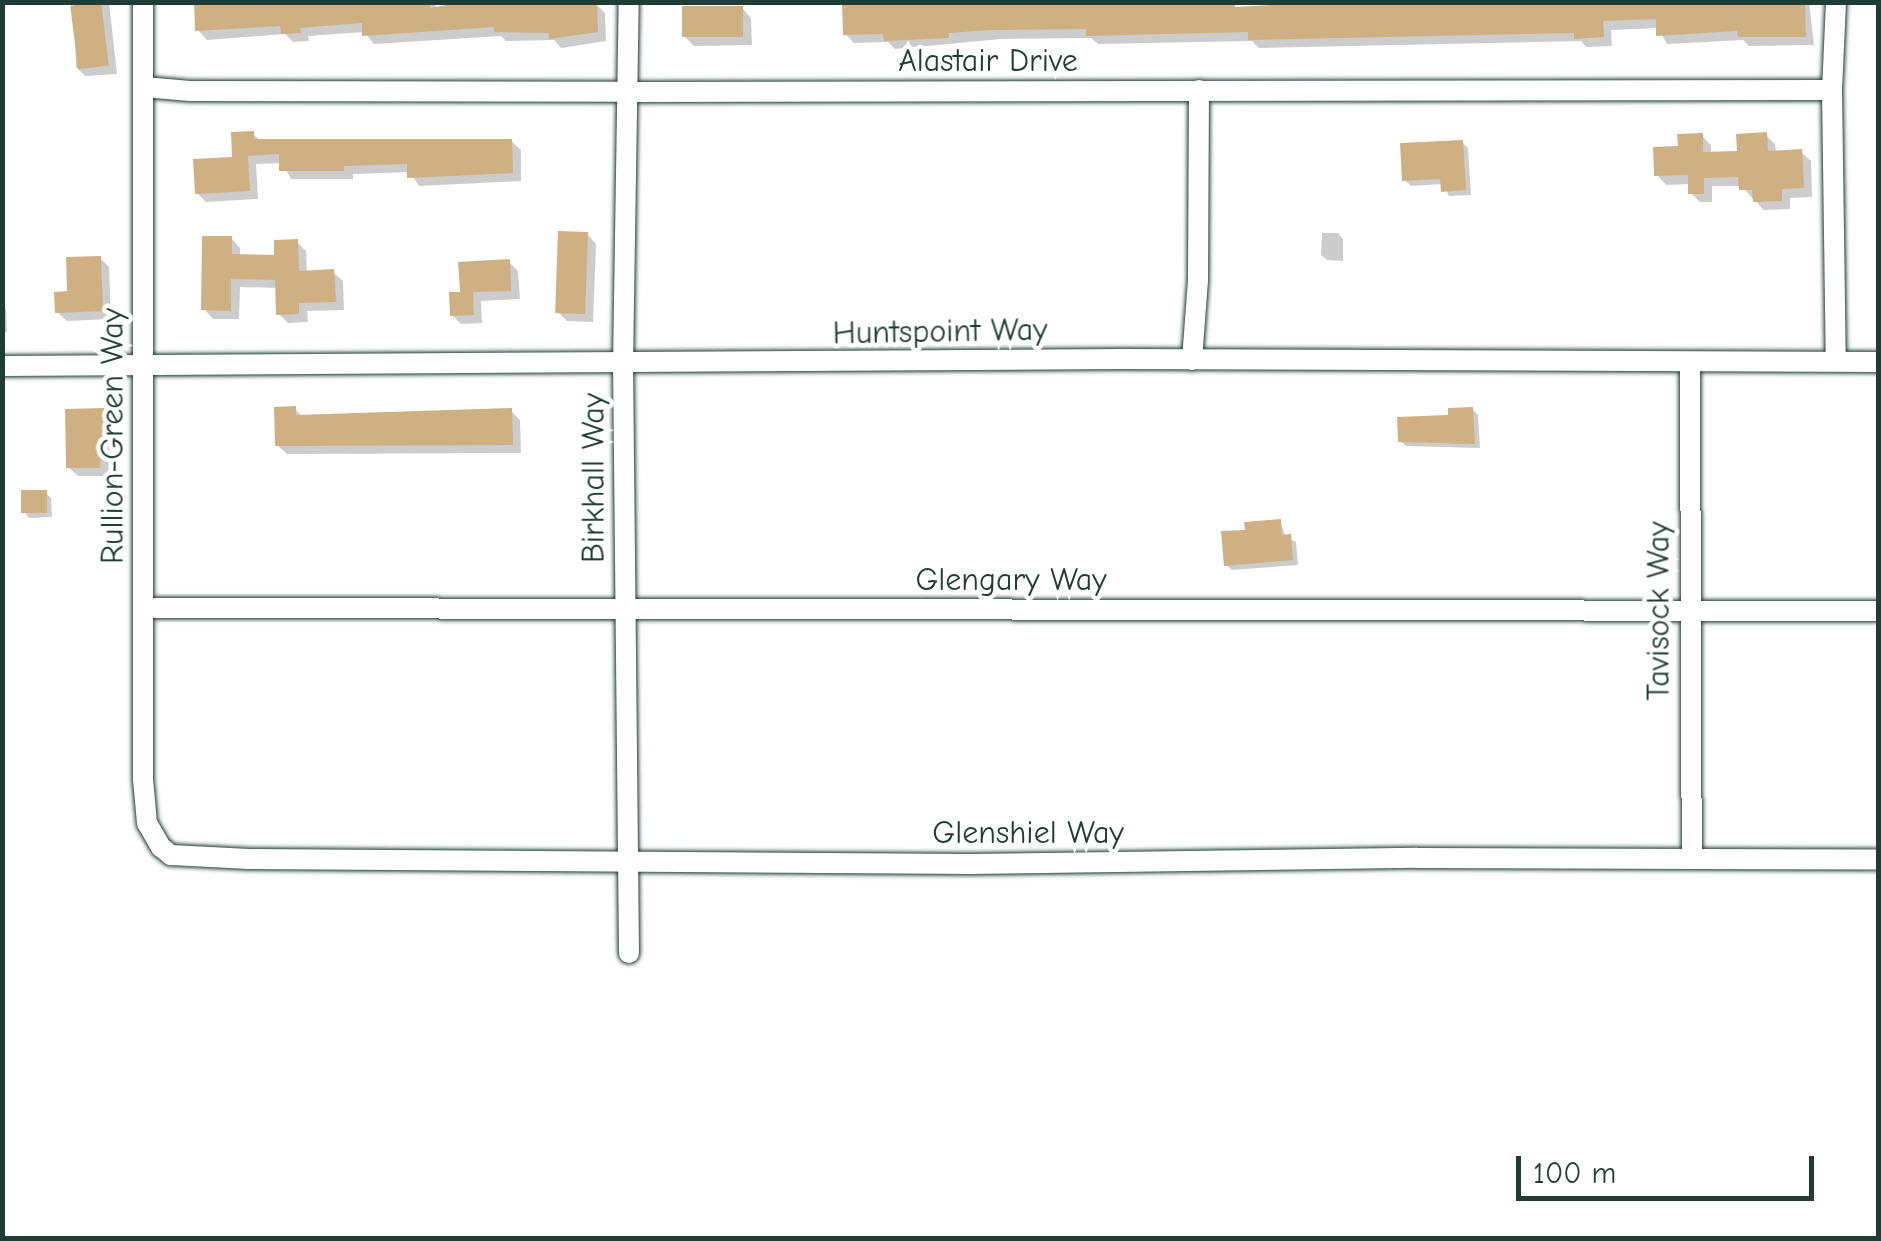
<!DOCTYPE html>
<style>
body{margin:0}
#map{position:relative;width:1881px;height:1241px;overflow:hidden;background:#fff;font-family:"Comic Neue",sans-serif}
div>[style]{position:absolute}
.shadow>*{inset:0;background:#0003}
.building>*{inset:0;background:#ceb082;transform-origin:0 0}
.roads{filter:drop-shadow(0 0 2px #1f3d34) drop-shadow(0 0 2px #1f3d34)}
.minor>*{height:20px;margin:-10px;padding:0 10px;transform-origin:10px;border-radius:10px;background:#fff}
span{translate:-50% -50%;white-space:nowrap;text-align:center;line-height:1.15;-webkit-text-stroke:9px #fff;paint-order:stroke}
.street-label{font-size:32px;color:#1f3d34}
.frame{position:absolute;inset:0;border:5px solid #1f3d34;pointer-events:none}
.scale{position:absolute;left:1516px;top:1156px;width:298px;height:45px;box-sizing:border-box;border:5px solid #1f3d34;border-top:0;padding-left:12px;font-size:30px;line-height:35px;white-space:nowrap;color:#1f3d34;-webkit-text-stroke:8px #fff;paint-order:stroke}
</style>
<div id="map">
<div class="shadow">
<i style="clip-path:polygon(74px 2px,109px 2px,117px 74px,85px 76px,76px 67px)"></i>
<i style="clip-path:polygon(218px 2px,432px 2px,438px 8px,596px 4px,605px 13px,606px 41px,561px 48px,554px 40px,506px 41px,501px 36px,374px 44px,364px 32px,308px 36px,309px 41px,293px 42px,285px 34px,207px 40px,198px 30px)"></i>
<i style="clip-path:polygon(918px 2px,1197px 2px,1199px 8px,1809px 2px,1814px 45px,1749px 46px,1743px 40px,1667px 44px,1658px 28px,1611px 30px,1612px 46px,1586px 47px,1581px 41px,1259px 48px,1252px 41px,1098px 44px,1091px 38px,1001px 39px,895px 49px,888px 42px,854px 43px,845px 34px,844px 5px)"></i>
<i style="clip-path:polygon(742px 8px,751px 18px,752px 45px,694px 46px,685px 37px)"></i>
<i style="clip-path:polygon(253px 134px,261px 141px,511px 141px,521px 150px,521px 181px,419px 186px,410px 172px,353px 174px,353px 179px,291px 179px,282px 163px,256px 164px,258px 199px,206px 202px,197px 193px,235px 159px)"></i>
<i style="clip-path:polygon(1766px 135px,1775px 144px,1776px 153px,1801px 152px,1811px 161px,1812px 197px,1790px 198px,1790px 209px,1764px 210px,1741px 186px,1712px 186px,1712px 202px,1700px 202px,1691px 193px,1691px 184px,1666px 185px,1657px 175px,1680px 149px,1702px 136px,1711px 145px,1711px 154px,1740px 153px)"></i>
<i style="clip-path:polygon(1462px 142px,1468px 148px,1471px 195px,1449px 196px,1443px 184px,1411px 186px,1405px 180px)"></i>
<i style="clip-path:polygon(1322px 233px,1338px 233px,1343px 239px,1343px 261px,1327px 260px,1321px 255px)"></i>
<i style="clip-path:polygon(587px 234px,596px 244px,593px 322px,567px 321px,558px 312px)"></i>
<i style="clip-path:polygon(231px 238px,240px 248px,240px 257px,277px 258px,297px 242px,306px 251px,307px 273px,333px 272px,343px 281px,344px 310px,307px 311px,308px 322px,288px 323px,279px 314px,278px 288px,240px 287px,239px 319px,213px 319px,204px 309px)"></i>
<i style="clip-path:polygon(100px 258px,109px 267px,111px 319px,67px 321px,57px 312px)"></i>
<i style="clip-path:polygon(509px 262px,518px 271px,520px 299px,481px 301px,482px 323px,461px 324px,452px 315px,462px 294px)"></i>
<i style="clip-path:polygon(2px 305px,6px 309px,7px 332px,2px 332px)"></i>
<i style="clip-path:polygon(295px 409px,303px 417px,511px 411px,520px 420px,521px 453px,287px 454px,277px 445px)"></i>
<i style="clip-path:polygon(1472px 409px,1478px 415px,1480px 448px,1406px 446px,1400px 441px)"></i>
<i style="clip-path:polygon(103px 410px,112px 420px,108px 476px,78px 476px,68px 467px)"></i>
<i style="clip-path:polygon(46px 493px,51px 498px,52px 517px,29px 518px,24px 512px)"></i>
<i style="clip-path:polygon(1280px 522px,1286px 537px,1296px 542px,1298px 565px,1232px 570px,1226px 565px,1248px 532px)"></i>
</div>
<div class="building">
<i style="left:101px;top:2px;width:64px;height:31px;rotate:83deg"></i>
<i style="clip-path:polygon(194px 2px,430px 2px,430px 8px,464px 2px,597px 2px,598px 32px,549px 39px,549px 33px,494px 32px,494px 27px,362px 36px,362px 23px,300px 28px,301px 33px,281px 34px,280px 26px,195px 31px)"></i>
<i style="clip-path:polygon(1071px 2px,1235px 3px,1235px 7px,1329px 2px,1805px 2px,1806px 37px,1738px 37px,1737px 31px,1656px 36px,1656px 19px,1603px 21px,1604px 37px,1574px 39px,1574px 33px,1248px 40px,1248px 32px,1086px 36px,1086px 29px,991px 30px,949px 33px,949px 38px,884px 41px,883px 34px,843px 35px,842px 3px)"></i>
<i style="left:743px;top:6px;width:31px;height:61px;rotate:90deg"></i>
<i style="clip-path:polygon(254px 131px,254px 139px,512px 139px,513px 173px,407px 178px,407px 164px,344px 166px,344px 171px,279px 171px,279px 154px,248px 156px,250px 191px,195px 194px,193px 159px,232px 157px,231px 132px)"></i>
<i style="clip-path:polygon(1767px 132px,1768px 151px,1802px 149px,1804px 188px,1782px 189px,1782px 201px,1753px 202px,1752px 190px,1739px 190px,1738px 177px,1704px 178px,1704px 194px,1688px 194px,1688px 175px,1654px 176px,1653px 147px,1678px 146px,1677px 134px,1703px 133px,1703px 152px,1737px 151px,1736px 134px)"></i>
<i style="clip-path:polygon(1463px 140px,1466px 190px,1441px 192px,1440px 179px,1402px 181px,1400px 143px)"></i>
<i style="left:558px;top:231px;width:30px;height:82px;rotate:2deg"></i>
<i style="clip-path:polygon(202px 236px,232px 236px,232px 254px,274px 255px,274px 240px,298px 239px,299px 271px,334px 269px,336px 302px,299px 303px,299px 314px,276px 315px,275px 280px,231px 279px,231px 311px,201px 310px)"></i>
<i style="clip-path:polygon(101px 256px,103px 311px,55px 313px,54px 292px,67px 291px,66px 257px)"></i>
<i style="clip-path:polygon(510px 259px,511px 291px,473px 292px,474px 315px,450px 316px,449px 292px,460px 292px,458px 262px)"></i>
<i style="clip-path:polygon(296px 406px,296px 415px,512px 408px,513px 445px,275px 446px,274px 407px)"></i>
<i style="clip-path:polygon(1473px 407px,1475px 444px,1398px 442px,1397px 417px,1448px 415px,1448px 408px)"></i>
<i style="clip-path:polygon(104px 408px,100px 468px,66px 468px,65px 409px)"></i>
<i style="left:21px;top:490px;width:26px;height:23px"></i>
<i style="clip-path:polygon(1281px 519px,1282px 535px,1291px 534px,1293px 560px,1224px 566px,1221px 531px,1245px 530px,1244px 522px)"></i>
</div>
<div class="roads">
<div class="minor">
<i style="left:143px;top:2px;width:777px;rotate:90deg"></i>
<i style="left:143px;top:779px;width:44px;rotate:84.8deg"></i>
<i style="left:147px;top:823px;width:28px;rotate:60deg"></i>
<i style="left:161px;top:847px;width:13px;rotate:39deg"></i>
<i style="left:171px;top:855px;width:78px;rotate:2.9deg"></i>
<i style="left:249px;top:859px;width:723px;rotate:0.4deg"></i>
<i style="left:972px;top:864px;width:445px;rotate:-0.8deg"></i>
<i style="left:1417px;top:858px;width:461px;rotate:0.2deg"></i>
<i style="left:1836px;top:2px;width:88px;rotate:92.6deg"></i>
<i style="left:1832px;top:90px;width:271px;rotate:89.2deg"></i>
<i style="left:144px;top:87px;width:46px;rotate:5deg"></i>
<i style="left:190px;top:91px;width:438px;rotate:0.1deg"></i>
<i style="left:628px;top:92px;width:1204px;rotate:-0.1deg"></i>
<i style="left:1192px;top:360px;width:80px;rotate:-85.7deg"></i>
<i style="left:1198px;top:280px;width:190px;rotate:-89.7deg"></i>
<i style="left:1690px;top:363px;width:495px;rotate:89.8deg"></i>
<i style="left:2px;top:366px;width:1120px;rotate:-0.36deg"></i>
<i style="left:1122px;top:359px;width:756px;rotate:0.23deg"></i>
<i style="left:144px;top:608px;width:1734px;rotate:0.1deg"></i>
<i style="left:629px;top:953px;width:588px;rotate:-90.58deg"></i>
<i style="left:623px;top:365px;width:363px;rotate:-89.1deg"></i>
</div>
</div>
<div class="street-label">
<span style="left:988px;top:61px">Alastair Drive</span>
<span style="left:940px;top:332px;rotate:-1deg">Huntspoint Way</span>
<span style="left:113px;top:436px;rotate:-90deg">Rullion-Green Way</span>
<span style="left:594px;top:478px;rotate:-90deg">Birkhall Way</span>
<span style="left:1011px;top:580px">Glengary Way</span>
<span style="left:1659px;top:611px;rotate:-90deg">Tavisock Way</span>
<span style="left:1028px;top:833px">Glenshiel Way</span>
</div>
<div class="frame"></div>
<div class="scale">100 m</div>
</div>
